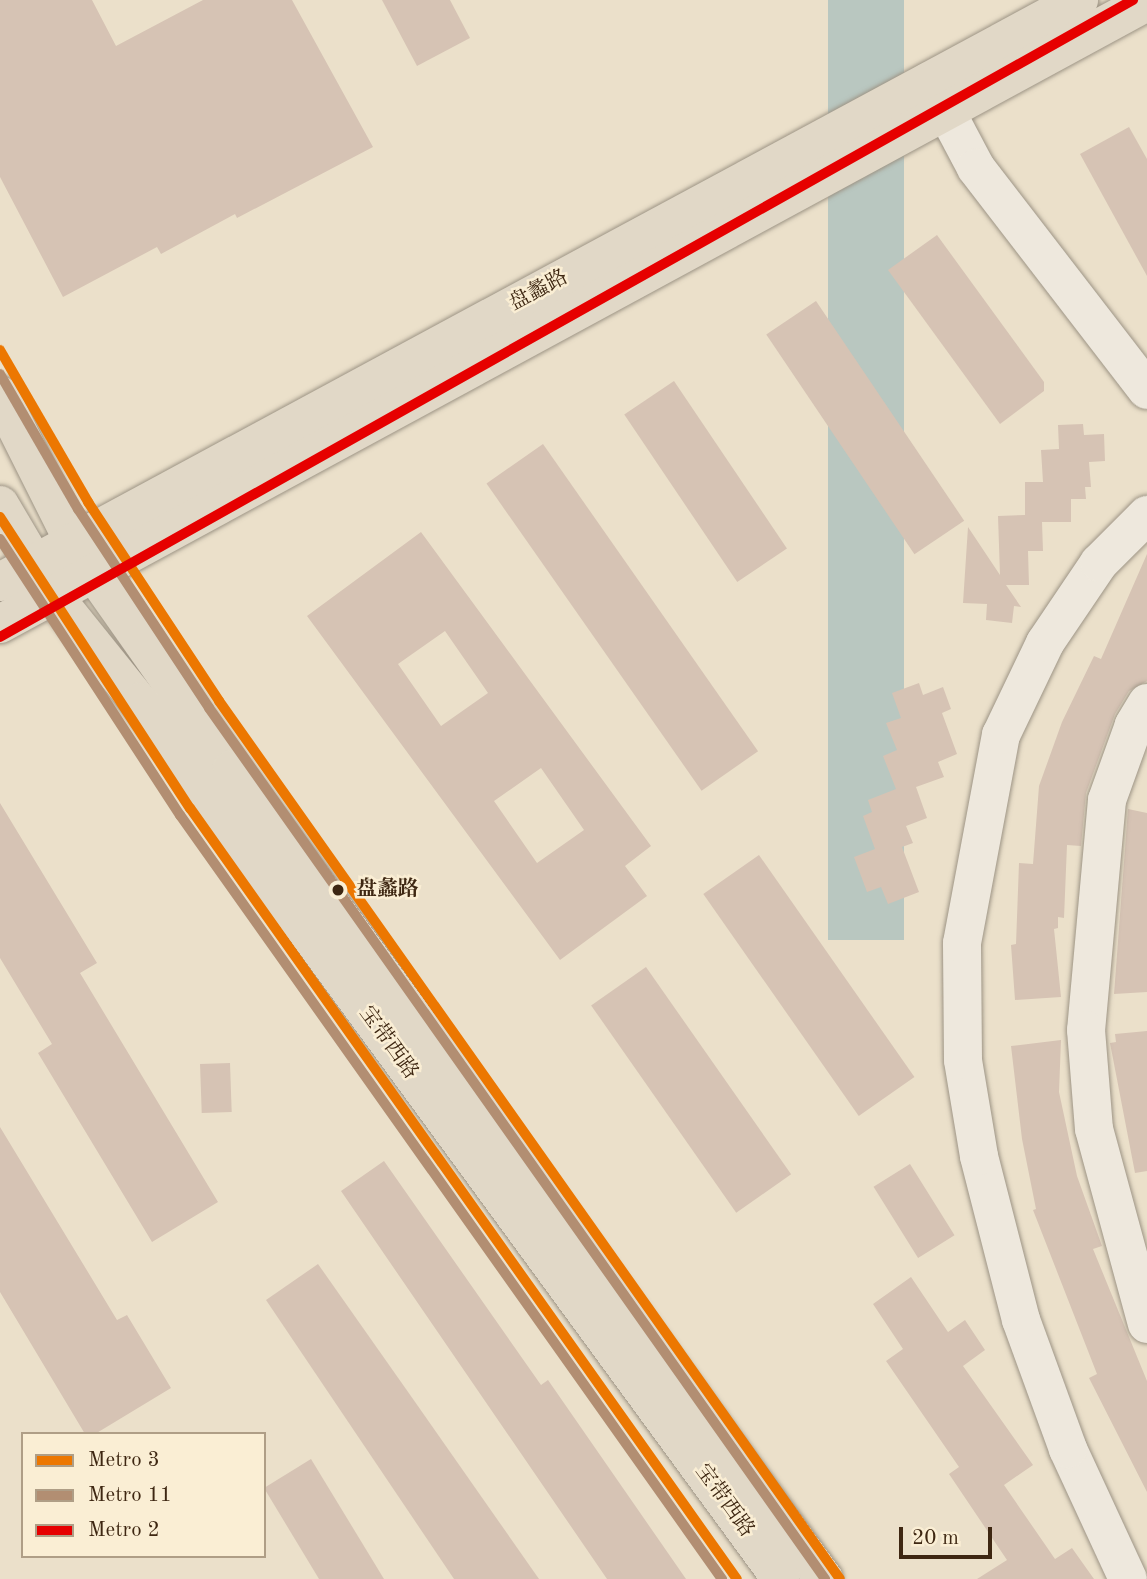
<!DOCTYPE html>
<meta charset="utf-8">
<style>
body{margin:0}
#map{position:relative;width:1147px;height:1579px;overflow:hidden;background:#ebe0ca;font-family:"Old Standard TT","Noto Serif SC",serif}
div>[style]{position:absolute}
.water>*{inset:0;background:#b9c7c0;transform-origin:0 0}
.building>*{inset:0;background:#d6c3b4;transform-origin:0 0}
.roads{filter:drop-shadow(0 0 2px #9d9485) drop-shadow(0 0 2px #9d9485)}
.minor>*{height:38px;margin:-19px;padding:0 19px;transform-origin:19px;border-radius:19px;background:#eee8dd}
.major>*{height:38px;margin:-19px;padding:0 19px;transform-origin:19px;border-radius:19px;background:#e1d8c7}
.metro-1>*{height:10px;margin:-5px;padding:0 5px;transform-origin:5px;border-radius:5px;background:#ec7701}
.metro-2>*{height:10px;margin:-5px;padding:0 5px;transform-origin:5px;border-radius:5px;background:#b28e72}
.metro-3>*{height:10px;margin:-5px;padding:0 5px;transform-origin:5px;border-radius:5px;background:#e60000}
.dots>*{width:19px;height:19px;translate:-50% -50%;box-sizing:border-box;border:4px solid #faeed4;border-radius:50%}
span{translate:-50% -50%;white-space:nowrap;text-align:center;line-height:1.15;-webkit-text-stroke:5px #faeed4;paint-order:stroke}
.street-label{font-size:21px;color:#3e2712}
.stop-label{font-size:21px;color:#3e2712;font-weight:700}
.left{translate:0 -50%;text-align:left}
.legend{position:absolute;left:21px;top:1432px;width:245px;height:126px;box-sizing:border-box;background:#faeed4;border:2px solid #af9e86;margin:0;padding:9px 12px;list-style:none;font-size:21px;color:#3e2712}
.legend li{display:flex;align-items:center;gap:14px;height:35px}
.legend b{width:35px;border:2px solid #af9e86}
.scale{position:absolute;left:899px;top:1527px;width:93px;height:32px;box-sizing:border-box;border:4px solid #3e2712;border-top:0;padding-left:9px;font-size:21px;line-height:24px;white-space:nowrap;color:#3e2712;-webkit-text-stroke:5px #faeed4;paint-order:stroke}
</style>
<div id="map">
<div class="water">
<i style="left:828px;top:0;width:76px;height:940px"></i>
</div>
<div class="building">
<i style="clip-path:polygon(0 0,92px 0,116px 46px,203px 0,292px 0,373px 147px,237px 218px,235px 214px,161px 254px,157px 247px,63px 297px,0 177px)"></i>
<i style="clip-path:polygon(382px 0,450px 0,470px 38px,417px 66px)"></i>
<i style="clip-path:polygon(1129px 127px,1147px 159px,1147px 276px,1080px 154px)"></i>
<i style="clip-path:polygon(937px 235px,1044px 382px,1044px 391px,1000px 424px,888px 270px)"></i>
<i style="left:816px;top:301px;width:265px;height:60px;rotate:56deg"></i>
<i style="left:674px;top:381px;width:202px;height:60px;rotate:56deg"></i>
<i style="clip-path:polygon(1083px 424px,1084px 435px,1104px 434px,1105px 461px,1089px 462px,1091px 487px,1085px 487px,1086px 499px,1071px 499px,1071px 522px,1042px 522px,1043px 551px,1028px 551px,1029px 585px,1006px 585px,1021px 607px,1014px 606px,1012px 623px,986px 620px,987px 604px,963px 603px,968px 527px,1000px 575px,998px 516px,1025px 515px,1025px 482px,1043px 482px,1041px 450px,1059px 449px,1058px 425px)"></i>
<i style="left:543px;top:444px;width:375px;height:69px;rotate:55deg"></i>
<i style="clip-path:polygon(evenodd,421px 532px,651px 846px,625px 866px,647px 896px,560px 960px,307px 616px,421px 532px,445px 631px,488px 693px,441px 726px,398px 664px,445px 631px,421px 532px,541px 768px,584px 830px,537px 863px,494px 801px,541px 768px)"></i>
<i style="clip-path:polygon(1147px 554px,1147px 681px,1129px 691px,1115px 714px,1086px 793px,1081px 846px,1067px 845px,1064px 918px,1058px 917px,1058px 928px,1054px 929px,1061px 997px,1015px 1000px,1011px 945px,1016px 944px,1019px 863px,1033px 864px,1039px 786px,1062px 722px,1094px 656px,1101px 659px)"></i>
<i style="clip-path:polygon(919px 683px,923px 695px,943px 687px,951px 709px,942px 713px,957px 754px,938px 762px,944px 777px,916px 787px,927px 818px,906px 826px,913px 843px,902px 847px,919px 892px,888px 904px,881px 887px,867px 892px,854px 857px,875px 849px,863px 816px,872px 812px,868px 800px,896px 789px,883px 756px,897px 750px,886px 723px,901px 718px,892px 693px)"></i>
<i style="clip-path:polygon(0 803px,97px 963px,80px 973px,218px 1202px,152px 1242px,38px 1053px,52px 1044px,0 958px)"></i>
<i style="clip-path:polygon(1128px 809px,1147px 813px,1147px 992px,1114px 994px)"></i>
<i style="left:759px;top:855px;width:271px;height:68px;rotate:55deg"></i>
<i style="left:646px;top:967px;width:253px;height:67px;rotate:55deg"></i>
<i style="clip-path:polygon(1147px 1031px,1147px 1171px,1135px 1173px,1110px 1043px,1116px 1042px,1115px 1034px)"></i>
<i style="clip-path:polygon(1061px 1040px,1059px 1092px,1077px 1176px,1102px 1246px,1093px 1249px,1147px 1381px,1147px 1492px,1089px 1378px,1097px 1374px,1033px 1210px,1036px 1209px,1022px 1139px,1011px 1046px)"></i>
<i style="left:230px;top:1063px;width:49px;height:30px;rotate:88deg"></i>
<i style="clip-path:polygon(0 1127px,117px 1320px,127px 1315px,171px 1388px,95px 1434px,85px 1434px,0 1292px)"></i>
<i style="clip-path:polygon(384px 1161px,541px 1385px,548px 1380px,686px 1579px,607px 1579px,341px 1191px)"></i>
<i style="left:910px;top:1164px;width:84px;height:43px;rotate:58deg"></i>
<i style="clip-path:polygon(318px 1264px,413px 1399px,539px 1579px,454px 1579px,266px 1300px)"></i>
<i style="clip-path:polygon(911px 1277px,948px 1332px,965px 1320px,985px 1350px,963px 1366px,1033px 1465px,1004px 1485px,1055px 1559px,1072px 1548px,1094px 1579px,977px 1579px,1007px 1560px,949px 1474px,959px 1467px,886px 1361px,903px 1349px,873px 1304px)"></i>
<i style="clip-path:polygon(311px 1459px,384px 1579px,319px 1579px,264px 1488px)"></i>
</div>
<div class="roads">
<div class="minor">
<i style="left:930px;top:81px;width:98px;rotate:62.1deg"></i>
<i style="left:976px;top:168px;width:280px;rotate:52.4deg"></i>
<i style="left:1147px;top:703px;width:26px;rotate:121deg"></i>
<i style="left:1134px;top:725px;width:80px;rotate:109.8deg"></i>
<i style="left:1107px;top:800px;width:231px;rotate:95.2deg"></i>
<i style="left:1086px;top:1030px;width:99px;rotate:85.4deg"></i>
<i style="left:1094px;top:1129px;width:202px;rotate:74.8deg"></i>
<i style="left:1128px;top:1579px;width:143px;rotate:-114.8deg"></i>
<i style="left:1068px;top:1449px;width:137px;rotate:-110deg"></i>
<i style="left:1021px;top:1320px;width:169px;rotate:-104.4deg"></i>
<i style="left:979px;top:1156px;width:97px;rotate:-99.5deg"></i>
<i style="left:963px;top:1060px;width:117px;rotate:-90.5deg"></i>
<i style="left:962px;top:943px;width:212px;rotate:-79.4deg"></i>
<i style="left:1001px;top:735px;width:102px;rotate:-64.4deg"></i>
<i style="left:1045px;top:643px;width:97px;rotate:-56deg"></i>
<i style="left:1099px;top:563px;width:68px;rotate:-45deg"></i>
</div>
<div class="major">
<i style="left:0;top:395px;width:163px;rotate:63.4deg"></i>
<i style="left:73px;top:541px;width:37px;rotate:57deg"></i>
<i style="left:93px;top:572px;width:241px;rotate:54.8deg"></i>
<i style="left:232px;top:769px;width:1003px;rotate:53.84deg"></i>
<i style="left:0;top:505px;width:104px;rotate:59.5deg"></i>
<i style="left:53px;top:595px;width:137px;rotate:51.2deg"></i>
<i style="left:139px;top:702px;width:1087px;rotate:53.79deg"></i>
<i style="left:0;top:582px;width:1226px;rotate:-28.34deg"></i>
<i style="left:0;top:624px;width:1305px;rotate:-28.47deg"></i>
</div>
</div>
<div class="metro-1">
<i style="left:0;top:350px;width:176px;rotate:59.9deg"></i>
<i style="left:88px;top:502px;width:238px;rotate:56.6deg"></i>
<i style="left:219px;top:701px;width:1075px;rotate:54.73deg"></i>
<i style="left:0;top:517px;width:348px;rotate:56.9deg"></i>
<i style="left:190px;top:808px;width:945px;rotate:54.65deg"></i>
</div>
<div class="metro-2">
<i style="left:0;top:374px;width:156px;rotate:60deg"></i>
<i style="left:78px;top:509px;width:238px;rotate:56.6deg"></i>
<i style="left:209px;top:708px;width:1067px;rotate:54.73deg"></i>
<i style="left:0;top:539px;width:330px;rotate:56.9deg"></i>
<i style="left:180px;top:815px;width:937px;rotate:54.65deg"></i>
</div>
<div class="metro-3">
<i style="left:0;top:637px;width:1300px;rotate:-29.35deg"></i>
</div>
<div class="dots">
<i style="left:338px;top:890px;background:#3e2712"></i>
</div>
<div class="street-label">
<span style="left:539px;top:291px;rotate:-28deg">盘蠡路</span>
<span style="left:388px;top:1043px;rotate:54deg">宝带西路</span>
<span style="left:724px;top:1501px;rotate:54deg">宝带西路</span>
</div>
<div class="stop-label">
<span class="left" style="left:356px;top:890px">盘蠡路</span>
</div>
<ul class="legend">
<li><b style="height:9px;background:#ec7701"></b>Metro 3</li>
<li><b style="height:9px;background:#b28e72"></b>Metro 11</li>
<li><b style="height:9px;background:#e60000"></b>Metro 2</li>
</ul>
<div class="scale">20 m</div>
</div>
